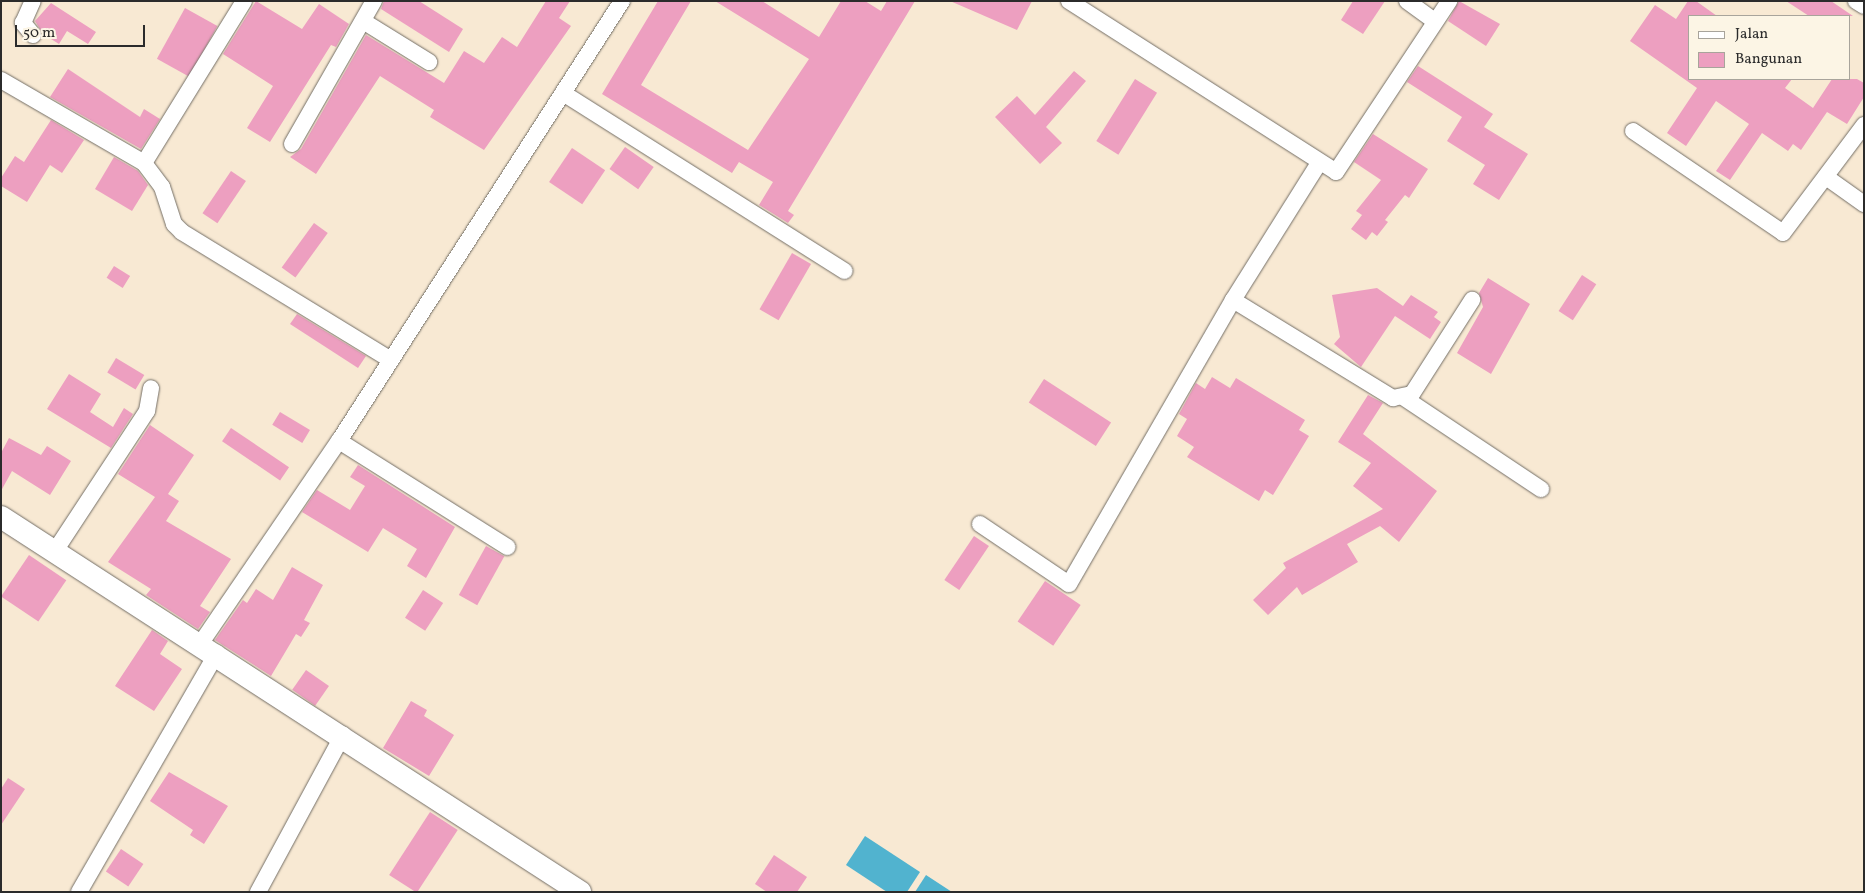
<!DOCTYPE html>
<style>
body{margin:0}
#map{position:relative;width:1865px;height:893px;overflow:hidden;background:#f8e9d3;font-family:Vollkorn,serif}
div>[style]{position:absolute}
.water>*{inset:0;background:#51b3cf}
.building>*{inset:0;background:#ed9fc0;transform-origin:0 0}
.roads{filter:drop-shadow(0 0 1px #736e66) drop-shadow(0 0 1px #736e66)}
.street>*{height:16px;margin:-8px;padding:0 8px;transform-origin:8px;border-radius:8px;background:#fff}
.secondary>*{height:22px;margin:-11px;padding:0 11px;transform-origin:11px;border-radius:11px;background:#fff}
span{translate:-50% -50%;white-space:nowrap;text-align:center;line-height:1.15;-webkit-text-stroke:5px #fcf5e5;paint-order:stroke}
.frame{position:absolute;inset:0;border:2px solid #2b2b2b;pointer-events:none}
.legend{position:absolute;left:1688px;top:15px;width:162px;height:65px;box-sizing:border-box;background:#fcf5e5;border:1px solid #a8a49b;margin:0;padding:6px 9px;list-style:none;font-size:15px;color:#2b2b2b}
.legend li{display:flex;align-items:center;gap:10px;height:25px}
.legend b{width:25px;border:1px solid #a8a49b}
.scale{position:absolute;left:15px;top:25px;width:130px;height:22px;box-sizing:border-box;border:2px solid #2b2b2b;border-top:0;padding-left:6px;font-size:15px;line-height:18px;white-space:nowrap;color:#2b2b2b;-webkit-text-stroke:4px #fcf5e5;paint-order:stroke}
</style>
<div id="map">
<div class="water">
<i style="clip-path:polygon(865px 836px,920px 872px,907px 892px,887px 892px,846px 865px)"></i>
<i style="clip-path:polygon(926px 875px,952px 892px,915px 892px)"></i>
</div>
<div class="building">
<i style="clip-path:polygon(256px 1px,302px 29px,319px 4px,349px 24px,336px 47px,331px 45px,270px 142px,247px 128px,273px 86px,223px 54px)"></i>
<i style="clip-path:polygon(384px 1px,419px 1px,463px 29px,449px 52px,381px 9px)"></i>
<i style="clip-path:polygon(546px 1px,570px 1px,559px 18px,571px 26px,484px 150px,430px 117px,434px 110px,380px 76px,316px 174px,290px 157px,301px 149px,366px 35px,444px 83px,464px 51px,484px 63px,502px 37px,517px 47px)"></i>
<i style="clip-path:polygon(658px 1px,691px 1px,641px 85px,748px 150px,809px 59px,715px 1px,762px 1px,819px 37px,841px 1px,865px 1px,881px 11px,887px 1px,915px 1px,788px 211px,794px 215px,788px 223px,759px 205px,773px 182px,739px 162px,732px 173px,602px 94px)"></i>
<i style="clip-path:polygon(950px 1px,1032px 1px,1017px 30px)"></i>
<i style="clip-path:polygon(1353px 1px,1385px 1px,1363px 34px,1341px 20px)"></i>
<i style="clip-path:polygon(1459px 1px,1500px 24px,1486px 46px,1448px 21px)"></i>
<i style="clip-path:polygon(1688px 1px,1696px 1px,1717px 16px,1689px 16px,1689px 79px,1792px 79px,1785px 88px,1813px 108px,1832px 79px,1857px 79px,1864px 83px,1864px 97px,1847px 124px,1827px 112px,1801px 150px,1793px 144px,1788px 151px,1762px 133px,1730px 180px,1716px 171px,1749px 124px,1716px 101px,1686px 146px,1667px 133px,1697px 88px,1630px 41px,1655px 5px,1676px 19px)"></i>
<i style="clip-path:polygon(1786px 1px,1831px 1px,1853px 16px,1809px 16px)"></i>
<i style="clip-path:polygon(51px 3px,96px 32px,88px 44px,67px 31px,59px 44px,43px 34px,35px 21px)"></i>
<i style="left:185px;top:8px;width:37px;height:58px;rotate:29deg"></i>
<i style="clip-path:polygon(1418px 66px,1493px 114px,1484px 127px,1528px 154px,1499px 200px,1473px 184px,1485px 165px,1447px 141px,1462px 117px,1407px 82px)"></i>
<i style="clip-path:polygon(68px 69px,140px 117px,144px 109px,160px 119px,141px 149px,50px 97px)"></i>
<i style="clip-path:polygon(1074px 71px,1086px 81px,1046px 127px,1062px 143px,1040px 164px,995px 117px,1017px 96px,1035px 115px)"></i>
<i style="left:1135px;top:79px;width:26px;height:73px;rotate:32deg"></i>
<i style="clip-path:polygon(51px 120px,84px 140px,62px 173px,50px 165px,27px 202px,1px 186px,1px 178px,15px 156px,24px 162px)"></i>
<i style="clip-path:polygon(1373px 134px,1428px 169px,1409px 198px,1405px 195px,1385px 220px,1388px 222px,1377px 236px,1372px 232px,1366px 240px,1351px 229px,1362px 215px,1356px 211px,1381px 180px,1354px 162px)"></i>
<i style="left:625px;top:147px;width:35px;height:27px;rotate:35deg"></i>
<i style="left:572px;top:148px;width:40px;height:41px;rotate:34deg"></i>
<i style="clip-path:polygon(114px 157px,138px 171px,148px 185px,132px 211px,95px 189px)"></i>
<i style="left:231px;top:171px;width:18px;height:51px;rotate:34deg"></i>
<i style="left:314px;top:223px;width:17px;height:55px;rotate:36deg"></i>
<i style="left:792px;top:253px;width:22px;height:65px;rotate:30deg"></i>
<i style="left:114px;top:266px;width:19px;height:14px;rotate:32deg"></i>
<i style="left:1582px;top:275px;width:17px;height:43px;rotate:33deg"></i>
<i style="clip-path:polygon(1488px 278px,1530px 304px,1491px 374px,1457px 353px,1483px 307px,1479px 293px)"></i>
<i style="clip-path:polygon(1377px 288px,1403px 306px,1411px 295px,1438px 312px,1434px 317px,1441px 322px,1430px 339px,1395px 316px,1361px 367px,1334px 344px,1340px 337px,1332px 295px)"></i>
<i style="clip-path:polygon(297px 314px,366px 356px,358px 368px,290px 324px)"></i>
<i style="left:116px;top:358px;width:33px;height:17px;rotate:31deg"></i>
<i style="clip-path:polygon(69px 374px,101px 394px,90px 412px,113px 427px,124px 408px,133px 414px,111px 448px,47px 409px)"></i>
<i style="clip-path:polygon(1212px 377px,1230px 388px,1236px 378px,1305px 420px,1299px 430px,1309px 436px,1273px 495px,1265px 490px,1259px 501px,1187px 457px,1194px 447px,1177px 436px,1187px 419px,1179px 414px,1196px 383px,1205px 389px)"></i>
<i style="left:1044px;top:379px;width:80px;height:28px;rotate:33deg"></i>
<i style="clip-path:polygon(1368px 395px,1383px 403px,1363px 434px,1437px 491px,1399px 542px,1380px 526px,1347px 544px,1358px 562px,1302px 595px,1297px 587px,1268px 615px,1253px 600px,1286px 568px,1283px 563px,1383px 509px,1353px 486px,1371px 463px,1338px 442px)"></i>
<i style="left:280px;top:412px;width:35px;height:15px;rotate:31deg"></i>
<i style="clip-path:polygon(150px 425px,194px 455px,168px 494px,179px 501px,166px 521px,231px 559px,200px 606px,210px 612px,198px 629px,146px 595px,151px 589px,108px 562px,155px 497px,118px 474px)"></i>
<i style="left:231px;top:428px;width:70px;height:16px;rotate:34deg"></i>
<i style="clip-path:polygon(9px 438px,41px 455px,47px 446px,71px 461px,50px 495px,12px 471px,1px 491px,1px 453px)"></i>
<i style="clip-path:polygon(358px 465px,455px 527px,426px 578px,407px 566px,417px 549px,383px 528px,368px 552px,302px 512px,317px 490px,350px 510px,365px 486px,350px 477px)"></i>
<i style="left:974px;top:536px;width:18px;height:53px;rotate:34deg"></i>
<i style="left:486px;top:546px;width:21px;height:56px;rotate:29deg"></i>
<i style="left:29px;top:555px;width:45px;height:50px;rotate:34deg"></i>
<i style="clip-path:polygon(292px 567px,323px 585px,304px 620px,310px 623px,301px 637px,296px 634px,271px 676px,215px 640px,243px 600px,247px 603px,256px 589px,273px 600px)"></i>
<i style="left:1045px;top:581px;width:43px;height:49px;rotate:34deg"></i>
<i style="left:423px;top:590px;width:24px;height:33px;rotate:33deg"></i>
<i style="clip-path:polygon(152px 630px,168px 641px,160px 654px,182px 669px,154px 711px,115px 686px)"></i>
<i style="left:306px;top:670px;width:28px;height:24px;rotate:35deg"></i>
<i style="clip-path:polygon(411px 701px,427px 710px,424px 716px,454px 735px,429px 776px,383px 748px)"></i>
<i style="clip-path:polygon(169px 772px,228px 806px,204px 844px,190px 835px,193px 830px,150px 801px)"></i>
<i style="clip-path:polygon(8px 778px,25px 789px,1px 825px,1px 789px)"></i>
<i style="left:430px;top:812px;width:33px;height:75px;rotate:33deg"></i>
<i style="left:121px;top:849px;width:27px;height:27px;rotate:34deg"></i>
<i style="clip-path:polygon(774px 855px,807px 877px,797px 892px,767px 892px,755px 884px)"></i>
</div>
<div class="roads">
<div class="street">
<i style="left:1069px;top:1px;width:317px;rotate:32.6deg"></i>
<i style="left:1336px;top:172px;width:205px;rotate:-56.5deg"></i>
<i style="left:1407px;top:1px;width:34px;rotate:36deg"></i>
<i style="left:1856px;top:1px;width:9px;rotate:32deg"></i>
<i style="left:363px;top:21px;width:78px;rotate:31.8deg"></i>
<i style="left:33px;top:35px;width:16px;rotate:-130deg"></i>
<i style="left:23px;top:23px;width:24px;rotate:-66deg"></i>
<i style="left:1px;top:80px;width:165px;rotate:30.1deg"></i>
<i style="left:144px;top:163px;width:30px;rotate:53deg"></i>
<i style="left:162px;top:187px;width:39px;rotate:72deg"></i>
<i style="left:174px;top:224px;width:11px;rotate:45deg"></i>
<i style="left:182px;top:232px;width:245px;rotate:31.5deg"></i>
<i style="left:563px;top:93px;width:333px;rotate:32.3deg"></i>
<i style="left:1633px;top:131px;width:181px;rotate:34.2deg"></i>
<i style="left:1783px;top:233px;width:135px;rotate:-53.1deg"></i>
<i style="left:292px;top:144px;width:165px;rotate:-60.2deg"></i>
<i style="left:144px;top:163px;width:190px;rotate:-58.3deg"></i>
<i style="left:1826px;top:177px;width:47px;rotate:35.4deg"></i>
<i style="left:1233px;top:300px;width:188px;rotate:31.5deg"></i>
<i style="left:1393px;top:398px;width:19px;rotate:-12deg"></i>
<i style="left:1412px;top:394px;width:112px;rotate:-57.4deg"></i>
<i style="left:1403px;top:397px;width:166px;rotate:33.7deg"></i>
<i style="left:339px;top:441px;width:199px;rotate:32.2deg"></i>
<i style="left:980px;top:524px;width:107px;rotate:34deg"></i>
<i style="left:1069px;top:584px;width:328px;rotate:-60deg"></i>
<i style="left:1233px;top:300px;width:162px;rotate:-57.9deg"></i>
<i style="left:55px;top:551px;width:168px;rotate:-56.7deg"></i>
<i style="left:147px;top:411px;width:23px;rotate:-80deg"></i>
<i style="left:201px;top:643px;width:245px;rotate:-55.7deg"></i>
<i style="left:339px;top:441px;width:523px;rotate:-57.25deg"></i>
<i style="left:79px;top:892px;width:276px;rotate:-60deg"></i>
<i style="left:258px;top:892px;width:179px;rotate:-61.6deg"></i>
</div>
<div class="secondary">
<i style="left:1px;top:517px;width:690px;rotate:32.93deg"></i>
</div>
</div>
<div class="frame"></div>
<ul class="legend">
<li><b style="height:6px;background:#fff"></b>Jalan</li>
<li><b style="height:14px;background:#ed9fc0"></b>Bangunan</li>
</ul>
<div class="scale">50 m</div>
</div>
